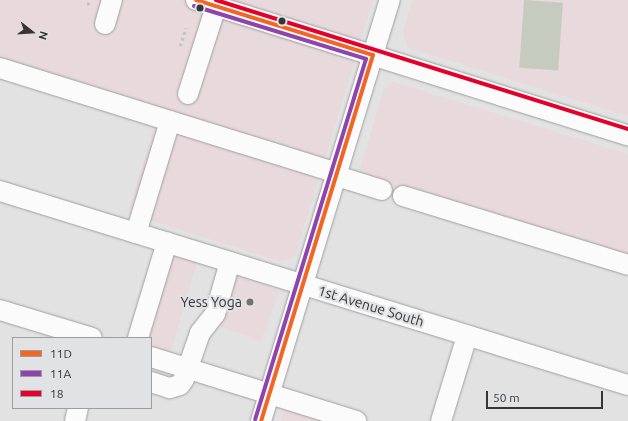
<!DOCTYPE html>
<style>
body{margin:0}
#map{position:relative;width:628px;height:421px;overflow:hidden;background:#e2e2e3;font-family:Ubuntu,sans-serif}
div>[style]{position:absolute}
.commercial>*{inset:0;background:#e7d9dc;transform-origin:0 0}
.green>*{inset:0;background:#c6cbbf;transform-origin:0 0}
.path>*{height:2.5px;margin-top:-1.25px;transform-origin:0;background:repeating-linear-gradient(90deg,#c3c3c4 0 3px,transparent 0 6px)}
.roads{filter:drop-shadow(0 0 1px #9f9f9f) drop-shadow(0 0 1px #9f9f9f)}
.minor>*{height:20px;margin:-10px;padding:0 10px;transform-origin:10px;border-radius:10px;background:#fbfbfb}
.bus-1>*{height:4px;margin:-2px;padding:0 2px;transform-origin:2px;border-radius:2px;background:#f26522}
.bus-2>*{height:4px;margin:-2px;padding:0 2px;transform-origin:2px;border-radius:2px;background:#8e44ad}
.bus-3>*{height:4px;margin:-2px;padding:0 2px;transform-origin:2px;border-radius:2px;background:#e4002b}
.dots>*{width:11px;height:11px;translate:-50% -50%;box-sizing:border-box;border:2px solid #e1e2e4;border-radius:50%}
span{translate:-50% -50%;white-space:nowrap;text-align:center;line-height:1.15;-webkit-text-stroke:4px #e1e2e4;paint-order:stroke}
.poi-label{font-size:14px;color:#363637}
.right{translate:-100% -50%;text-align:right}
.street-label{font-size:14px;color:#363637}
.legend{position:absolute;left:12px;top:337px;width:140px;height:72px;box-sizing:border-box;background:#e1e2e4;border:1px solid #9d9d9f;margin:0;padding:5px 7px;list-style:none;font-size:12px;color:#363637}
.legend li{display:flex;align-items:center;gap:8px;height:20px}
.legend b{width:20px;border:1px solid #9d9d9f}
.north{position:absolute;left:12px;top:12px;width:40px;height:40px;-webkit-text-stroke:3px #e1e2e4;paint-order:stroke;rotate:107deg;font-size:11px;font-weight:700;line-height:16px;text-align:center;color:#363637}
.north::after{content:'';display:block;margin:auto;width:14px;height:18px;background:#363637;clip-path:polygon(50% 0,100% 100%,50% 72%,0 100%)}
.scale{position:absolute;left:486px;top:391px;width:117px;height:18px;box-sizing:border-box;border:2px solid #363637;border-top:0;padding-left:5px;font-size:12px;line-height:14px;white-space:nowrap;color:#363637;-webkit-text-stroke:3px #e1e2e4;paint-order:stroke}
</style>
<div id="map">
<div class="commercial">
<i style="clip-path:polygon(0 0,373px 0,295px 257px,279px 261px,128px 213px,158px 114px,0 65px)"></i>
<i style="clip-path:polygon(412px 0,628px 0,628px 116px,407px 47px,403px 32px)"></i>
<i style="clip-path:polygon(393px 82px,628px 154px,628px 269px,355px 185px,384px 89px)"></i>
<i style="clip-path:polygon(160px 251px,197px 262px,168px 361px,151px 357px,151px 338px,135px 338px)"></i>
<i style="left:235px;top:274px;width:48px;height:54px;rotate:21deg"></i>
<i style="clip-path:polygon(288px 399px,360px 421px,281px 421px)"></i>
</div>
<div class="green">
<i style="left:524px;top:0;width:39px;height:68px;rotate:4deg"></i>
</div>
<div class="path">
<i style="left:87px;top:3px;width:6px;rotate:18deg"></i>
<i style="left:180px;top:46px;width:19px;rotate:-72deg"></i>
</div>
<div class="roads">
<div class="minor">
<i style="left:196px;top:0;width:453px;rotate:17.4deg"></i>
<i style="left:105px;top:24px;width:25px;rotate:-74deg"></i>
<i style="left:0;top:68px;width:354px;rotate:17.3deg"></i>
<i style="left:188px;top:94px;width:92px;rotate:-72.3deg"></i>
<i style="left:337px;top:176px;width:47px;rotate:17.3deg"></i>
<i style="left:0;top:191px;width:657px;rotate:17.17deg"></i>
<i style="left:403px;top:196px;width:235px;rotate:17deg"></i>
<i style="left:136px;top:233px;width:117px;rotate:-73.1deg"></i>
<i style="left:0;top:310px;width:96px;rotate:16.9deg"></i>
<i style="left:138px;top:338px;width:100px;rotate:-73.2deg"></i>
<i style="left:151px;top:357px;width:215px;rotate:17.3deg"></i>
<i style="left:151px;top:382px;width:20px;rotate:18deg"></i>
<i style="left:170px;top:388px;width:10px;rotate:-17deg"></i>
<i style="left:180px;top:385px;width:7px;rotate:-56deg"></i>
<i style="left:184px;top:379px;width:49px;rotate:-70.8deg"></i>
<i style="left:200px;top:333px;width:24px;rotate:-52deg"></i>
<i style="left:215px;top:314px;width:54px;rotate:-73.9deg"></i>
<i style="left:75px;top:421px;width:13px;rotate:-77deg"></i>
<i style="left:261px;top:421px;width:440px;rotate:-73deg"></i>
<i style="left:441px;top:421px;width:89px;rotate:-73deg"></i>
</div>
</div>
<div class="bus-1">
<i style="left:196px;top:0;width:185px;rotate:17.3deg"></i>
<i style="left:373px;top:55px;width:383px;rotate:107deg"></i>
</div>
<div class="bus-2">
<i style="left:194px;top:6px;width:180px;rotate:17.1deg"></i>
<i style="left:366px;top:59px;width:377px;rotate:107.1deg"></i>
</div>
<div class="bus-3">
<i style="left:216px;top:0;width:432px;rotate:17.4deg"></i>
</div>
<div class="dots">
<i style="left:200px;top:8px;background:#363637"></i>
<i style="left:282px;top:21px;background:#363637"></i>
<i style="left:250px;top:302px;background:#727273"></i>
</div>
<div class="poi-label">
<span class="right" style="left:242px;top:302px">Yess Yoga</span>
</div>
<div class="street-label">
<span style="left:371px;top:306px;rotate:17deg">1st Avenue South</span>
</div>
<ul class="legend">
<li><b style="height:5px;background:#f26522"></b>11D</li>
<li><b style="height:5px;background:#8e44ad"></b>11A</li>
<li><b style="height:5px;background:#e4002b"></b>18</li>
</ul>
<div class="north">N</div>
<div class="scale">50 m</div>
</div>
